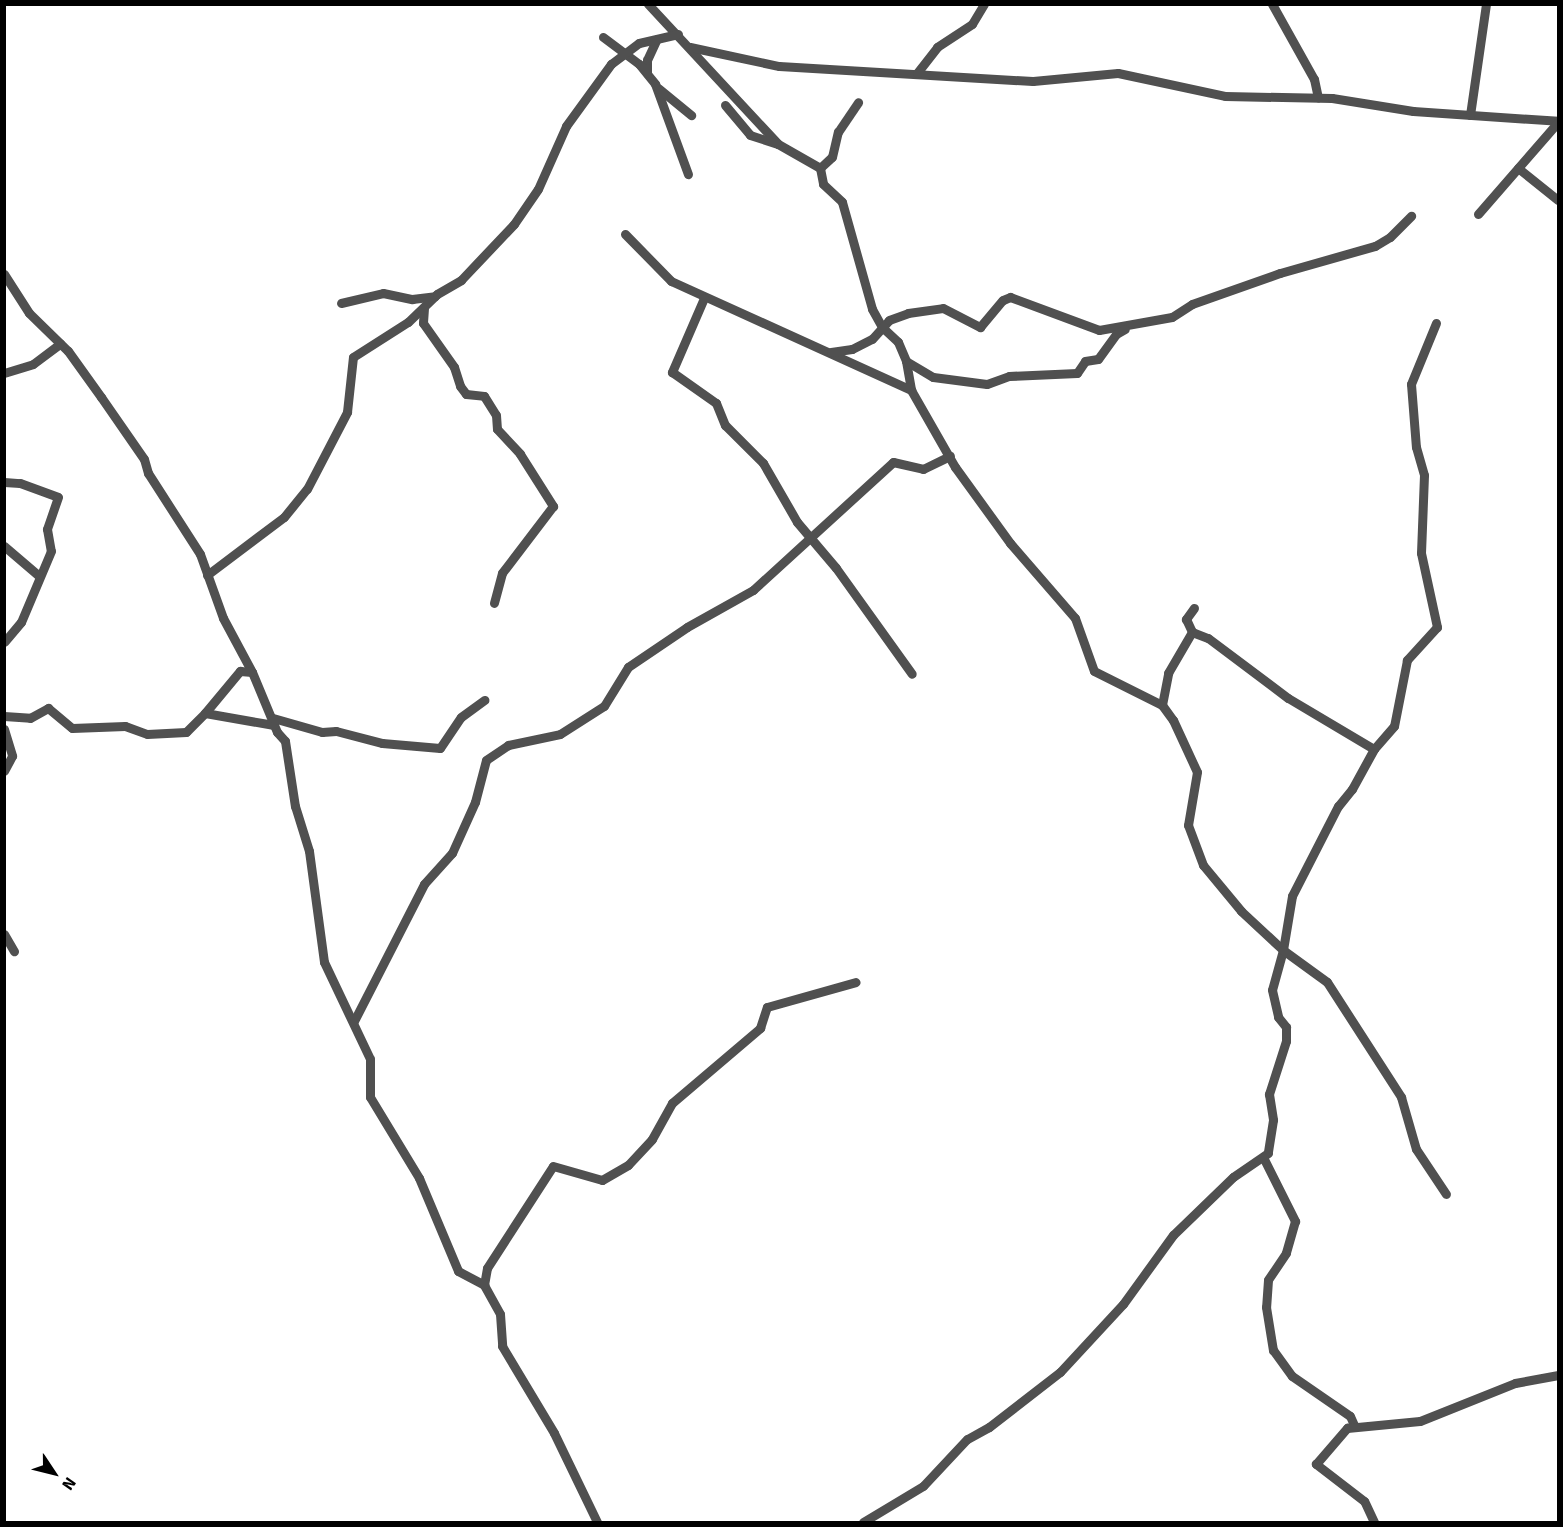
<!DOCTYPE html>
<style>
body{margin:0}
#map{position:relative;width:1563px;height:1527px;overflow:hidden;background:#fff;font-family:Signika,sans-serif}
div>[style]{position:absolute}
.street>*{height:9px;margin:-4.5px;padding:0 4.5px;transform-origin:4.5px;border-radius:4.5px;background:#505050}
span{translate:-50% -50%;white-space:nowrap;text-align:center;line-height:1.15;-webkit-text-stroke:6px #fff;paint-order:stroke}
.frame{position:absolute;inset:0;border:6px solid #000;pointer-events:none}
.north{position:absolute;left:24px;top:1443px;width:60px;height:60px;-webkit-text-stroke:4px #fff;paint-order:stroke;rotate:125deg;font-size:16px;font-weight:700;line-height:24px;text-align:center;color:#000}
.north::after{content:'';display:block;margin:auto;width:21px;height:27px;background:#000;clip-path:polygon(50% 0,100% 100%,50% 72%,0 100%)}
</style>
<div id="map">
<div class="street">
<i style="left:648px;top:4px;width:191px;rotate:47.1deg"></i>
<i style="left:778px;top:144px;width:48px;rotate:29.7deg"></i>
<i style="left:820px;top:168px;width:16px;rotate:79deg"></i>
<i style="left:823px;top:184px;width:26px;rotate:43deg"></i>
<i style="left:842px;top:202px;width:111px;rotate:74.3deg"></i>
<i style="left:872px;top:309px;width:21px;rotate:61deg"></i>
<i style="left:882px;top:327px;width:22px;rotate:43deg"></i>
<i style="left:898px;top:342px;width:21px;rotate:67deg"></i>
<i style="left:906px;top:361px;width:29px;rotate:80deg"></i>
<i style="left:911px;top:390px;width:89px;rotate:60.3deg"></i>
<i style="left:955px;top:467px;width:94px;rotate:54.1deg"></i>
<i style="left:1010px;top:543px;width:99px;rotate:49.1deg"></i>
<i style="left:1075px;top:618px;width:56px;rotate:70.3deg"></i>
<i style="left:1094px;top:671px;width:76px;rotate:26.6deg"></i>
<i style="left:1162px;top:705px;width:19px;rotate:54deg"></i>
<i style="left:1173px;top:720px;width:57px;rotate:65.2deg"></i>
<i style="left:1197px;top:772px;width:54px;rotate:99.6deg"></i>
<i style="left:1188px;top:825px;width:43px;rotate:69.4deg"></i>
<i style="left:1203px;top:865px;width:60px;rotate:50.4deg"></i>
<i style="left:1241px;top:911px;width:57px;rotate:42.9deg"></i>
<i style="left:1283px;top:950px;width:41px;rotate:105.4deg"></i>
<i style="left:1272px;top:990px;width:28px;rotate:77deg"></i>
<i style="left:1278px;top:1017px;width:13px;rotate:51deg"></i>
<i style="left:1286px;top:1027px;width:14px;rotate:90deg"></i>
<i style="left:1286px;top:1041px;width:56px;rotate:107.8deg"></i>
<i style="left:1269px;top:1094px;width:26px;rotate:81deg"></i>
<i style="left:1273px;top:1120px;width:33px;rotate:99deg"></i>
<i style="left:1268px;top:1153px;width:42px;rotate:145.6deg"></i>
<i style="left:1233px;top:1177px;width:83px;rotate:136deg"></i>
<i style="left:1173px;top:1235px;width:85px;rotate:125.9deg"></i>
<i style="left:1123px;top:1304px;width:93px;rotate:132.8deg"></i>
<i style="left:1060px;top:1372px;width:90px;rotate:142.2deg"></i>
<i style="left:989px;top:1427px;width:25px;rotate:151deg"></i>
<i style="left:967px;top:1439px;width:64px;rotate:133.1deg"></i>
<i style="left:923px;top:1486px;width:70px;rotate:149deg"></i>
<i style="left:1272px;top:4px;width:86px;rotate:60.8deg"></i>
<i style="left:1314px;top:79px;width:19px;rotate:78deg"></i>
<i style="left:603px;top:37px;width:45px;rotate:36.9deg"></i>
<i style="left:639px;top:64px;width:26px;rotate:51deg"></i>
<i style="left:655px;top:84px;width:96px;rotate:69.9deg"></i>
<i style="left:690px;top:47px;width:91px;rotate:12.1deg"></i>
<i style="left:779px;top:66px;width:254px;rotate:3.4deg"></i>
<i style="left:1033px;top:81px;width:85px;rotate:-5.4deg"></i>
<i style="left:1118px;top:73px;width:109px;rotate:12.1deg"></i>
<i style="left:1225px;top:96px;width:107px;rotate:1.1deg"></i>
<i style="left:1332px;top:98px;width:82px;rotate:9.1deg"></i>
<i style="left:1413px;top:111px;width:145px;rotate:3.9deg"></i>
<i style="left:647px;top:73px;width:13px;rotate:-90deg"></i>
<i style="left:647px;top:60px;width:23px;rotate:-65deg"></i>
<i style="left:917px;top:73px;width:33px;rotate:-52deg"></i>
<i style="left:937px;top:47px;width:42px;rotate:-33.3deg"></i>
<i style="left:972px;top:24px;width:23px;rotate:-59deg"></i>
<i style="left:658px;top:88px;width:43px;rotate:39.3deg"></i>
<i style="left:725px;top:105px;width:39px;rotate:50deg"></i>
<i style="left:750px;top:135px;width:29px;rotate:18deg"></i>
<i style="left:1470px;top:115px;width:112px;rotate:-81.8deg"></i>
<i style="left:820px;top:168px;width:16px;rotate:-43deg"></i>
<i style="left:832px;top:157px;width:26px;rotate:-77deg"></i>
<i style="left:838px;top:132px;width:36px;rotate:-56deg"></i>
<i style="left:1518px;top:168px;width:51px;rotate:38.7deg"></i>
<i style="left:1478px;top:214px;width:122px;rotate:-49deg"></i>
<i style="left:625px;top:234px;width:66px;rotate:45.6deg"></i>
<i style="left:671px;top:281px;width:264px;rotate:24.4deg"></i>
<i style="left:4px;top:274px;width:46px;rotate:57.3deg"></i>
<i style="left:29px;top:313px;width:54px;rotate:44.3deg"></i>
<i style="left:68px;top:351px;width:57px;rotate:54.3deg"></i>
<i style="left:101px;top:397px;width:75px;rotate:55.3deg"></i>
<i style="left:144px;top:459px;width:15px;rotate:74deg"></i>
<i style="left:148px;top:473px;width:96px;rotate:57.3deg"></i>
<i style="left:200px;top:554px;width:68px;rotate:70.2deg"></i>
<i style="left:223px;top:618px;width:61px;rotate:61.8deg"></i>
<i style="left:252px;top:672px;width:65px;rotate:67.4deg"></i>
<i style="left:277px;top:732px;width:12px;rotate:48deg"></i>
<i style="left:285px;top:741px;width:66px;rotate:81.3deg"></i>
<i style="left:295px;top:806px;width:47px;rotate:72.7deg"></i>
<i style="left:309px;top:851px;width:112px;rotate:82.3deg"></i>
<i style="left:324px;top:962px;width:107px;rotate:64.6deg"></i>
<i style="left:370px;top:1059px;width:38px;rotate:90deg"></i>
<i style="left:370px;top:1097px;width:95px;rotate:58.8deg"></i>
<i style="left:419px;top:1178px;width:101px;rotate:67.2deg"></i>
<i style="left:458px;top:1271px;width:30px;rotate:28deg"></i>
<i style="left:484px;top:1285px;width:33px;rotate:61deg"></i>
<i style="left:500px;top:1314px;width:32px;rotate:86deg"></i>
<i style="left:502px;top:1346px;width:101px;rotate:59.1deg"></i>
<i style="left:554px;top:1433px;width:99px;rotate:64.2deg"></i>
<i style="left:704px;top:298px;width:81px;rotate:113.4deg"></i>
<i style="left:672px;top:372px;width:54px;rotate:35.2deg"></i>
<i style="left:716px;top:403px;width:24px;rotate:68deg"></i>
<i style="left:725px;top:425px;width:54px;rotate:45deg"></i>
<i style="left:763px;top:463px;width:68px;rotate:60deg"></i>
<i style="left:797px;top:522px;width:60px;rotate:49.7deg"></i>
<i style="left:836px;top:568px;width:130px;rotate:54.4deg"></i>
<i style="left:341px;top:303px;width:43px;rotate:-13.4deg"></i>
<i style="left:383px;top:293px;width:30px;rotate:12deg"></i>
<i style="left:412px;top:299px;width:23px;rotate:-7deg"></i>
<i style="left:424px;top:308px;width:15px;rotate:94deg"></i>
<i style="left:423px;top:323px;width:54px;rotate:54.8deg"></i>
<i style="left:454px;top:367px;width:20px;rotate:72deg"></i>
<i style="left:460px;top:386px;width:10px;rotate:53deg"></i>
<i style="left:466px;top:394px;width:18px;rotate:6deg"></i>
<i style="left:484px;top:396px;width:22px;rotate:58deg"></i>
<i style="left:496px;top:415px;width:14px;rotate:86deg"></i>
<i style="left:497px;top:429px;width:34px;rotate:47deg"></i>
<i style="left:520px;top:454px;width:62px;rotate:57.6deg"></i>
<i style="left:553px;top:506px;width:84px;rotate:127.3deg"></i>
<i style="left:502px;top:573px;width:31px;rotate:105deg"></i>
<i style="left:1436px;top:323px;width:66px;rotate:112.3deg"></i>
<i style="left:1411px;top:384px;width:63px;rotate:85.5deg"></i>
<i style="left:1416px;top:447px;width:29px;rotate:74deg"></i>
<i style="left:1424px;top:475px;width:78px;rotate:92.2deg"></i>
<i style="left:1421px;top:553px;width:76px;rotate:77.8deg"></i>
<i style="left:1437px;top:627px;width:45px;rotate:132.3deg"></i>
<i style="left:1407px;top:660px;width:67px;rotate:101.1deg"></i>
<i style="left:1394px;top:726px;width:30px;rotate:131deg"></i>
<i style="left:1374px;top:749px;width:46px;rotate:118.8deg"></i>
<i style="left:1352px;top:789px;width:22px;rotate:129deg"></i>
<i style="left:1338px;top:806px;width:101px;rotate:117.1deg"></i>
<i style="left:1292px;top:896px;width:55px;rotate:99.5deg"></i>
<i style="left:1283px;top:950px;width:54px;rotate:36deg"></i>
<i style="left:1327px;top:982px;width:137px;rotate:57.2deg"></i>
<i style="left:1401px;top:1097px;width:54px;rotate:73.9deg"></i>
<i style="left:1416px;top:1149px;width:54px;rotate:56.3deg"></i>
<i style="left:831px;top:352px;width:21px;rotate:-8deg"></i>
<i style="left:852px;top:349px;width:22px;rotate:-27deg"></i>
<i style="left:872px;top:339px;width:25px;rotate:-48deg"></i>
<i style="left:889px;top:320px;width:20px;rotate:-20deg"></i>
<i style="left:908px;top:313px;width:35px;rotate:-8deg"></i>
<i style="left:943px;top:308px;width:42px;rotate:27.2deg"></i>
<i style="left:980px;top:327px;width:35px;rotate:-50deg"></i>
<i style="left:1003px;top:300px;width:8px;rotate:-23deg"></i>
<i style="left:1010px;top:297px;width:95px;rotate:20.3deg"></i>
<i style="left:1099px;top:330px;width:74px;rotate:-10.1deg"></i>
<i style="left:1172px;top:317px;width:24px;rotate:-33deg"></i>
<i style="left:1192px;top:304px;width:93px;rotate:-19.4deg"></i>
<i style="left:1280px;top:273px;width:99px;rotate:-15.9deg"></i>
<i style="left:1375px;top:246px;width:17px;rotate:-31deg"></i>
<i style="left:1390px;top:237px;width:30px;rotate:-45deg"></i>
<i style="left:906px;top:361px;width:31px;rotate:31deg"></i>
<i style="left:933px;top:377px;width:54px;rotate:7.4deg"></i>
<i style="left:987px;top:384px;width:23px;rotate:-20deg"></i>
<i style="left:1009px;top:376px;width:68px;rotate:-2.5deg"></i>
<i style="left:1077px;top:373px;width:14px;rotate:-56deg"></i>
<i style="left:1085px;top:361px;width:13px;rotate:-9deg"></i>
<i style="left:1098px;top:359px;width:31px;rotate:-54deg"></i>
<i style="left:1116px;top:334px;width:10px;rotate:-29deg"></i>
<i style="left:4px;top:373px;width:30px;rotate:-17deg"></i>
<i style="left:33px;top:364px;width:34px;rotate:-37deg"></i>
<i style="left:4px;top:482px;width:16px;rotate:4deg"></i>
<i style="left:20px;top:483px;width:40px;rotate:20.2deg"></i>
<i style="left:58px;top:497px;width:34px;rotate:109deg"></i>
<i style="left:47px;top:529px;width:22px;rotate:80deg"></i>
<i style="left:51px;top:551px;width:77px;rotate:112.9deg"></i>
<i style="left:21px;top:622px;width:26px;rotate:130deg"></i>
<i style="left:4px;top:546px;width:45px;rotate:40.5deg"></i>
<i style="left:207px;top:575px;width:96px;rotate:-37deg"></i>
<i style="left:284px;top:517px;width:36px;rotate:-51deg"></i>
<i style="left:307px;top:489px;width:87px;rotate:-62.5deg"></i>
<i style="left:347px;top:412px;width:55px;rotate:-83.8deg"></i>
<i style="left:353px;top:357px;width:65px;rotate:-32.5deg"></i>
<i style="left:408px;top:322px;width:40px;rotate:-44deg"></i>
<i style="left:437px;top:294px;width:28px;rotate:-30deg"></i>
<i style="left:461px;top:280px;width:77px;rotate:-46.6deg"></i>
<i style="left:514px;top:224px;width:42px;rotate:-55.6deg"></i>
<i style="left:538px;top:189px;width:69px;rotate:-66deg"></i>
<i style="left:566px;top:126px;width:77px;rotate:-54deg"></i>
<i style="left:611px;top:64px;width:35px;rotate:-37deg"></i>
<i style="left:639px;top:43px;width:40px;rotate:-13deg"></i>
<i style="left:1194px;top:608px;width:14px;rotate:126deg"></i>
<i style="left:1186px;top:619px;width:14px;rotate:65deg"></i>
<i style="left:1192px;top:632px;width:17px;rotate:21deg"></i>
<i style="left:1208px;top:638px;width:100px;rotate:36.9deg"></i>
<i style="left:1288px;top:698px;width:100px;rotate:30.7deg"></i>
<i style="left:1162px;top:705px;width:33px;rotate:-79deg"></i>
<i style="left:1168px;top:673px;width:48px;rotate:-59.7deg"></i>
<i style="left:205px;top:713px;width:55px;rotate:-50.2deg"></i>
<i style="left:240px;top:671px;width:12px;rotate:5deg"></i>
<i style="left:4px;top:716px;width:26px;rotate:4deg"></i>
<i style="left:30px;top:718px;width:21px;rotate:-29deg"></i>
<i style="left:48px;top:708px;width:31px;rotate:40deg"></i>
<i style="left:72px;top:728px;width:53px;rotate:-2.2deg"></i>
<i style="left:125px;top:726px;width:23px;rotate:20deg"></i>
<i style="left:147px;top:734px;width:39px;rotate:-3deg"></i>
<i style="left:186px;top:732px;width:27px;rotate:-45deg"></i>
<i style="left:205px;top:713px;width:70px;rotate:9.9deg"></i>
<i style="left:273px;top:718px;width:51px;rotate:15.9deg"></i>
<i style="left:322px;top:732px;width:14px;rotate:-4deg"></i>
<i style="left:336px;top:731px;width:48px;rotate:14.6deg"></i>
<i style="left:382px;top:743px;width:58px;rotate:4.9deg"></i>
<i style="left:440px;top:748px;width:37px;rotate:-56deg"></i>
<i style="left:461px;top:717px;width:29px;rotate:-36deg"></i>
<i style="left:4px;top:729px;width:28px;rotate:73deg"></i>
<i style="left:12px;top:756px;width:17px;rotate:118deg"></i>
<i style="left:4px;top:934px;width:20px;rotate:60deg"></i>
<i style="left:354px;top:1021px;width:154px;rotate:-62.9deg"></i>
<i style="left:424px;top:884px;width:42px;rotate:-47.9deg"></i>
<i style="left:452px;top:853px;width:56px;rotate:-65.7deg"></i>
<i style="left:475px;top:802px;width:43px;rotate:-75.3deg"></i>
<i style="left:486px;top:760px;width:27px;rotate:-34deg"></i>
<i style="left:508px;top:745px;width:53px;rotate:-11.9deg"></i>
<i style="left:560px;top:734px;width:52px;rotate:-32.5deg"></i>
<i style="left:604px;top:706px;width:46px;rotate:-58.4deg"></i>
<i style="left:628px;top:667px;width:71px;rotate:-34.1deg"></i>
<i style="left:687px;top:627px;width:76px;rotate:-29.3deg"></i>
<i style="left:753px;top:590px;width:190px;rotate:-42.4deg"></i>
<i style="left:893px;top:462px;width:31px;rotate:13deg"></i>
<i style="left:923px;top:469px;width:30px;rotate:-26deg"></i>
<i style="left:1263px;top:1157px;width:72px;rotate:63.4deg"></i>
<i style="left:1295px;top:1221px;width:33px;rotate:106deg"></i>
<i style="left:1286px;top:1253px;width:32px;rotate:124deg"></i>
<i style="left:1268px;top:1280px;width:27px;rotate:94deg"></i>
<i style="left:1266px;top:1307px;width:44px;rotate:80.8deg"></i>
<i style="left:1273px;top:1350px;width:32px;rotate:54deg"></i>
<i style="left:1292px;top:1376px;width:70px;rotate:34.6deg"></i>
<i style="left:1350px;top:1416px;width:12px;rotate:66deg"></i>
<i style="left:484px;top:1285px;width:17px;rotate:-80deg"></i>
<i style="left:487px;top:1268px;width:121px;rotate:-57.1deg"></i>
<i style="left:553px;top:1166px;width:51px;rotate:15.9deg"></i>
<i style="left:602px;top:1180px;width:30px;rotate:-30deg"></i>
<i style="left:628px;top:1165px;width:35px;rotate:-47deg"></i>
<i style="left:652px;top:1139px;width:41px;rotate:-60.9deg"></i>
<i style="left:672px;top:1103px;width:116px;rotate:-40.4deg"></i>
<i style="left:760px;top:1028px;width:22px;rotate:-72deg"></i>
<i style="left:767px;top:1007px;width:92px;rotate:-15.7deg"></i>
<i style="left:1374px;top:1522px;width:23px;rotate:-115deg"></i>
<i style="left:1364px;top:1501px;width:61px;rotate:-142.4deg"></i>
<i style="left:1316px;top:1464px;width:48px;rotate:-49.3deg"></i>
<i style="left:1347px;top:1428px;width:73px;rotate:-5.5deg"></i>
<i style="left:1420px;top:1421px;width:102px;rotate:-21.8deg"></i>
<i style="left:1515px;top:1383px;width:44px;rotate:-10.5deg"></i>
</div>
<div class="frame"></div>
<div class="north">N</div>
</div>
